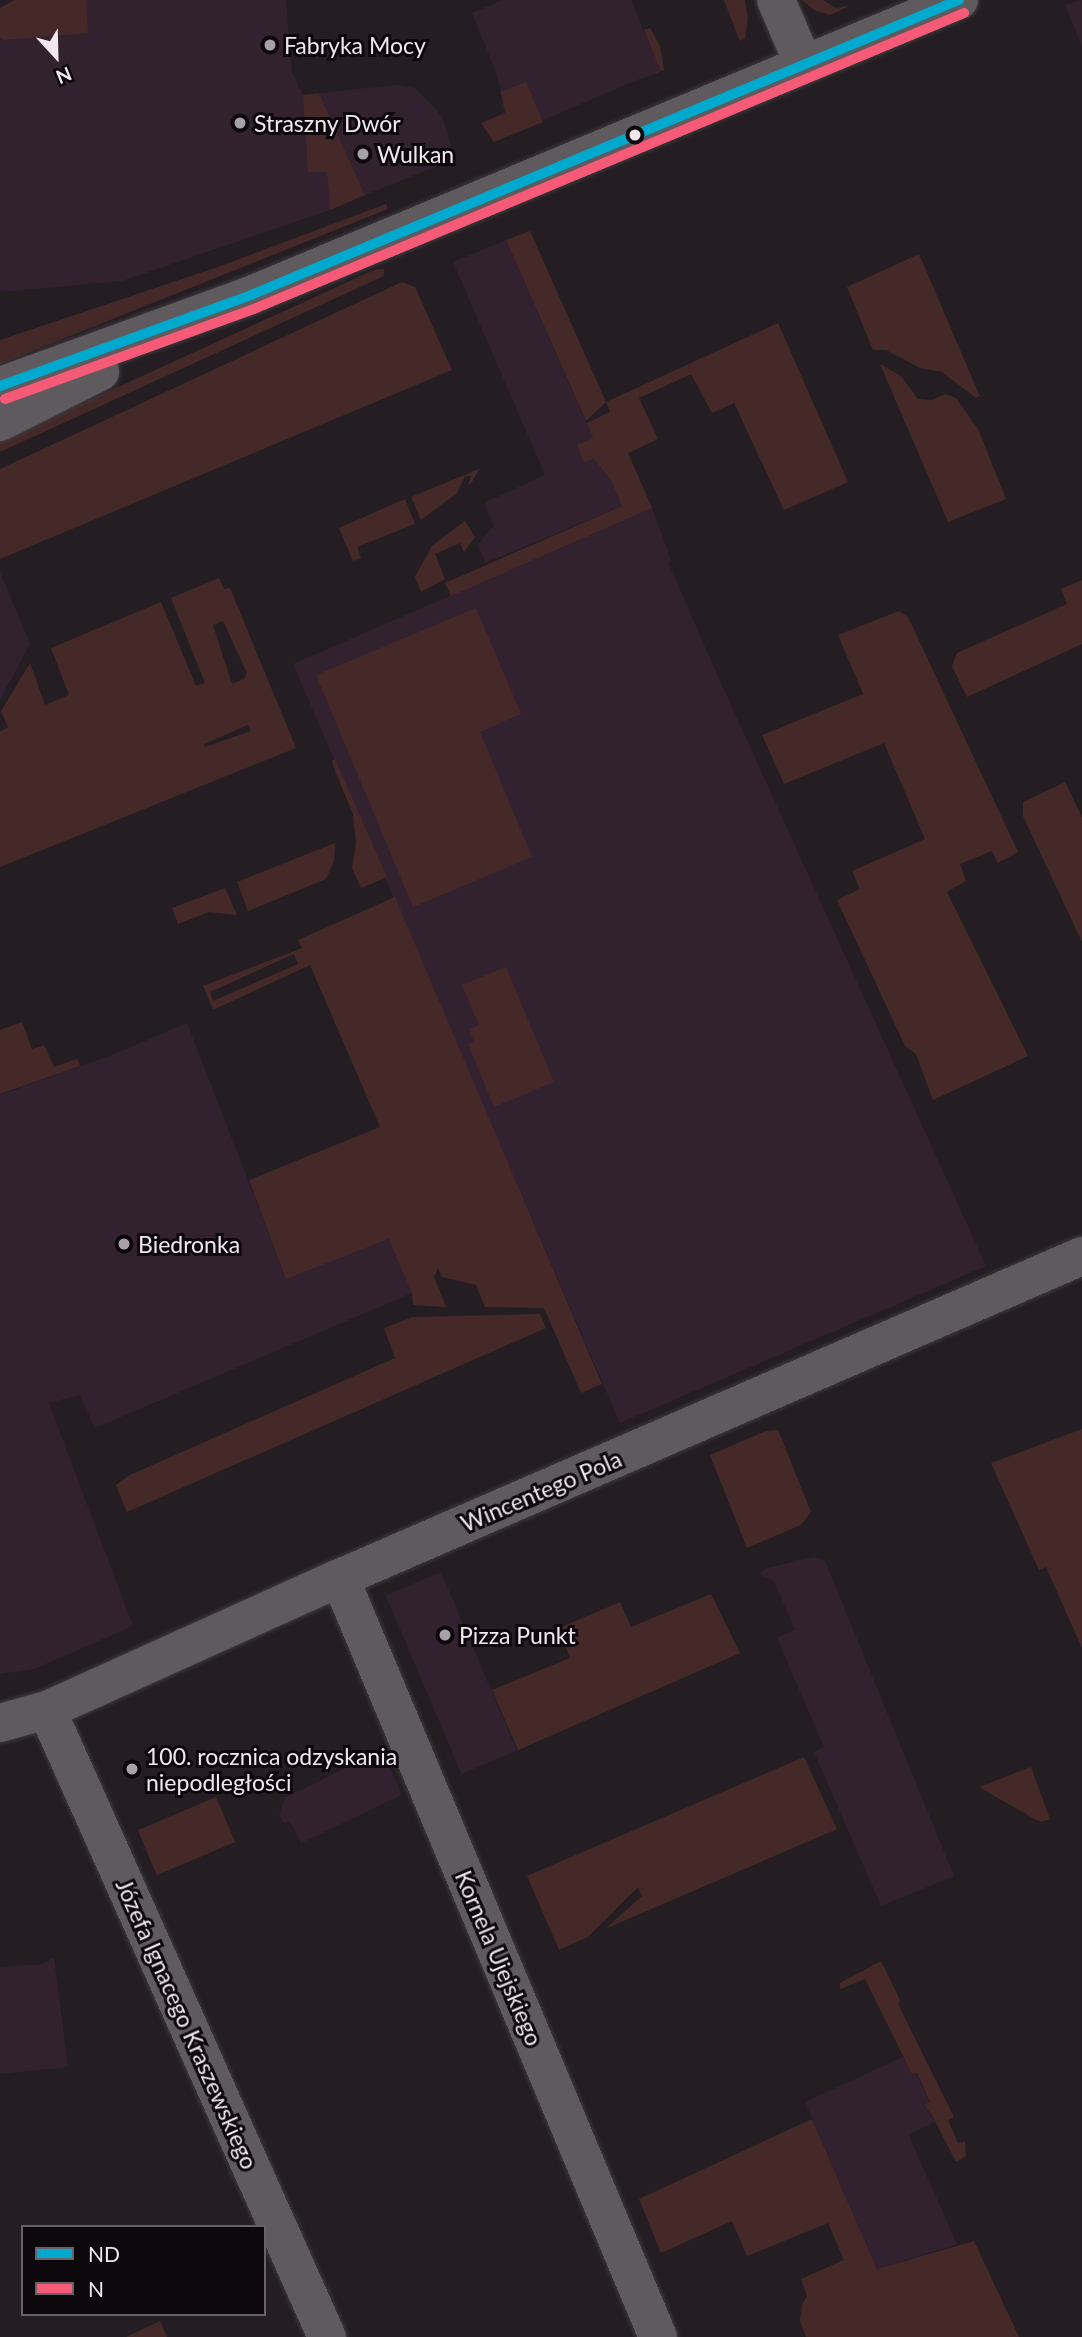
<!DOCTYPE html>
<meta charset="utf-8">
<style>
body{margin:0}
#map{position:relative;width:1082px;height:2337px;overflow:hidden;background:#241e23;font-family:Lato,sans-serif}
div>[style]{position:absolute}
.built>*{inset:0;background:#32212f;transform-origin:0 0}
.green>*{inset:0;background:#452929;transform-origin:0 0}
.roads{filter:drop-shadow(0 0 2px #3e393d) drop-shadow(0 0 2px #3e393d)}
.minor>*{height:38px;margin:-19px;padding:0 19px;transform-origin:19px;border-radius:19px;background:#5f5a5e}
.bus-1>*{height:10px;margin:-5px;padding:0 5px;transform-origin:5px;border-radius:5px;background:#00a9ce}
.bus-2>*{height:10px;margin:-5px;padding:0 5px;transform-origin:5px;border-radius:5px;background:#f75a77}
.dots>*{width:19px;height:19px;translate:-50% -50%;box-sizing:border-box;border:4px solid #0d080c;border-radius:50%}
span{translate:-50% -50%;white-space:nowrap;text-align:center;line-height:1.15;-webkit-text-stroke:6px #0d080c;paint-order:stroke}
.poi-label{font-size:23px;color:#f1e8ef}
.left{translate:0 -50%;text-align:left}
.street-label{font-size:23px;color:#f1e8ef}
.legend{position:absolute;left:21px;top:2225px;width:245px;height:91px;box-sizing:border-box;background:#0d080c;border:2px solid #686267;margin:0;padding:9px 12px;list-style:none;font-size:21px;color:#f1e8ef}
.legend li{display:flex;align-items:center;gap:14px;height:35px}
.legend b{width:35px;border:2px solid #686267}
.north{position:absolute;left:21px;top:21px;width:70px;height:70px;-webkit-text-stroke:5px #0d080c;paint-order:stroke;rotate:158deg;font-size:19px;font-weight:700;line-height:28px;text-align:center;color:#f1e8ef}
.north::after{content:'';display:block;margin:auto;width:24px;height:32px;background:#f1e8ef;clip-path:polygon(50% 0,100% 100%,50% 72%,0 100%)}
</style>
<div id="map">
<div class="built">
<i style="clip-path:polygon(15px 0,286px 0,292px 72px,303px 95px,308px 171px,327px 171px,330px 210px,122px 281px,0 292px,0 8px)"></i>
<i style="clip-path:polygon(503px 0,631px 0,660px 70px,513px 133px,505px 112px,497px 75px,472px 13px)"></i>
<i style="clip-path:polygon(1082px 0,1082px 47px,1065px 5px)"></i>
<i style="clip-path:polygon(397px 85px,415px 88px,442px 116px,451px 145px,450px 161px,365px 195px,319px 93px)"></i>
<i style="clip-path:polygon(506px 240px,593px 438px,584px 462px,594px 459px,611px 481px,622px 506px,485px 563px,478px 544px,494px 526px,484px 503px,545px 475px,453px 262px)"></i>
<i style="clip-path:polygon(652px 508px,671px 560px,668px 562px,711px 661px,986px 1266px,620px 1423px,293px 664px)"></i>
<i style="clip-path:polygon(0 572px,30px 644px,0 700px)"></i>
<i style="clip-path:polygon(187px 1023px,286px 1278px,390px 1239px,412px 1293px,95px 1428px,80px 1395px,49px 1403px,133px 1626px,34px 1669px,0 1674px,0 1095px,112px 1055px)"></i>
<i style="clip-path:polygon(814px 1557px,825px 1561px,828px 1568px,954px 1876px,881px 1906px,814px 1752px,824px 1747px,777px 1638px,795px 1630px,774px 1581px,759px 1574px,767px 1568px)"></i>
<i style="left:441px;top:1572px;width:194px;height:60px;rotate:67deg"></i>
<i style="clip-path:polygon(383px 1750px,402px 1795px,301px 1843px,290px 1821px,284px 1823px,279px 1815px,286px 1797px)"></i>
<i style="clip-path:polygon(54px 1958px,68px 2067px,0 2074px,0 1967px,42px 1964px)"></i>
<i style="clip-path:polygon(903px 2057px,912px 2074px,916px 2073px,930px 2103px,924px 2105px,926px 2109px,936px 2122px,908px 2134px,957px 2244px,877px 2269px,805px 2102px)"></i>
</div>
<div class="green">
<i style="clip-path:polygon(15px 0,86px 0,88px 33px,3px 40px,0 37px,0 8px)"></i>
<i style="clip-path:polygon(724px 0,745px 0,748px 19px,745px 38px,740px 41px)"></i>
<i style="clip-path:polygon(802px 0,823px 0,836px 8px,850px 6px,830px 15px,814px 10px)"></i>
<i style="clip-path:polygon(650px 28px,660px 46px,664px 70px,635px 81px,660px 70px,644px 30px)"></i>
<i style="clip-path:polygon(526px 82px,543px 122px,494px 142px,481px 123px,505px 113px,501px 92px)"></i>
<i style="clip-path:polygon(319px 93px,365px 195px,330px 210px,327px 172px,308px 172px,303px 95px)"></i>
<i style="clip-path:polygon(386px 204px,388px 209px,0 364px,0 340px,218px 267px)"></i>
<i style="clip-path:polygon(530px 231px,606px 402px,778px 323px,848px 482px,784px 510px,734px 403px,712px 413px,691px 374px,639px 398px,658px 439px,628px 453px,652px 508px,451px 596px,445px 583px,622px 506px,611px 481px,594px 459px,584px 462px,577px 445px,593px 438px,587px 423px,610px 412px,606px 402px,586px 421px,506px 240px)"></i>
<i style="clip-path:polygon(919px 254px,978px 392px,980px 396px,976px 398px,942px 372px,920px 368px,886px 350px,873px 350px,847px 287px)"></i>
<i style="clip-path:polygon(384px 269px,384px 276px,0 452px,0 441px,374px 270px)"></i>
<i style="clip-path:polygon(402px 282px,415px 287px,452px 370px,0 559px,0 469px)"></i>
<i style="clip-path:polygon(880px 364px,901px 376px,918px 399px,932px 400px,945px 394px,956px 398px,978px 429px,1006px 499px,948px 522px)"></i>
<i style="clip-path:polygon(479px 469px,472px 482px,468px 485px,471px 476px,465px 476px,457px 493px,421px 520px,411px 497px)"></i>
<i style="clip-path:polygon(405px 499px,415px 524px,357px 547px,361px 558px,353px 561px,339px 528px)"></i>
<i style="clip-path:polygon(465px 521px,475px 537px,464px 552px,460px 543px,435px 554px,445px 579px,421px 592px,415px 577px,432px 546px)"></i>
<i style="clip-path:polygon(evenodd,219px 578px,224px 589px,230px 588px,296px 748px,0 867px,0 732px,8px 727px,1px 711px,30px 663px,45px 705px,69px 695px,51px 648px,161px 602px,196px 686px,205px 683px,171px 598px,219px 578px,223px 621px,247px 673px,244px 679px,232px 684px,213px 625px,223px 621px,219px 578px,248px 725px,251px 731px,205px 747px,204px 744px,248px 725px)"></i>
<i style="clip-path:polygon(1082px 580px,1082px 644px,967px 697px,952px 666px,957px 653px,1067px 604px,1061px 589px)"></i>
<i style="clip-path:polygon(476px 608px,521px 714px,480px 732px,532px 857px,413px 907px,316px 675px)"></i>
<i style="clip-path:polygon(899px 611px,908px 617px,1018px 852px,998px 863px,992px 851px,960px 864px,966px 881px,947px 892px,1028px 1056px,933px 1100px,916px 1054px,905px 1046px,837px 900px,860px 889px,852px 871px,925px 839px,884px 743px,784px 784px,762px 735px,863px 694px,838px 635px)"></i>
<i style="clip-path:polygon(335px 759px,387px 877px,361px 888px,352px 868px,356px 843px,353px 814px,335px 771px,332px 761px)"></i>
<i style="clip-path:polygon(1065px 782px,1082px 817px,1082px 942px,1023px 816px,1023px 802px)"></i>
<i style="clip-path:polygon(335px 843px,334px 861px,326px 879px,248px 911px,237px 882px)"></i>
<i style="clip-path:polygon(225px 888px,237px 915px,209px 912px,178px 924px,172px 908px)"></i>
<i style="clip-path:polygon(evenodd,395px 897px,602px 1384px,581px 1393px,544px 1308px,485px 1307px,476px 1285px,442px 1277px,438px 1268px,434px 1277px,446px 1307px,413px 1305px,412px 1293px,389px 1239px,286px 1279px,249px 1180px,380px 1127px,310px 965px,213px 1010px,203px 986px,302px 948px,298px 940px,395px 897px,294px 954px,298px 964px,213px 1001px,210px 992px,294px 954px)"></i>
<i style="clip-path:polygon(506px 967px,554px 1082px,494px 1107px,468px 1044px,474px 1042px,469px 1029px,479px 1025px,462px 985px)"></i>
<i style="clip-path:polygon(22px 1022px,32px 1049px,44px 1045px,54px 1067px,77px 1059px,80px 1066px,0 1094px,0 1030px)"></i>
<i style="clip-path:polygon(540px 1314px,546px 1328px,127px 1512px,116px 1485px,130px 1475px,395px 1358px,384px 1328px,413px 1317px)"></i>
<i style="clip-path:polygon(1082px 1429px,1082px 1648px,1046px 1567px,1039px 1570px,991px 1463px)"></i>
<i style="clip-path:polygon(778px 1430px,811px 1512px,801px 1525px,747px 1548px,710px 1455px,766px 1431px)"></i>
<i style="clip-path:polygon(711px 1594px,740px 1653px,518px 1750px,492px 1690px,570px 1658px,559px 1628px,620px 1602px,631px 1627px)"></i>
<i style="clip-path:polygon(804px 1757px,837px 1829px,605px 1929px,642px 1896px,638px 1887px,588px 1937px,559px 1950px,527px 1876px)"></i>
<i style="clip-path:polygon(1031px 1767px,1050px 1819px,1040px 1822px,979px 1787px)"></i>
<i style="left:216px;top:1797px;width:49px;height:85px;rotate:67deg"></i>
<i style="clip-path:polygon(881px 1961px,900px 2000px,898px 2004px,954px 2117px,948px 2120px,958px 2143px,965px 2141px,966px 2156px,956px 2162px,933px 2117px,924px 2105px,930px 2102px,917px 2073px,912px 2074px,865px 1979px,840px 1989px,840px 1983px)"></i>
<i style="clip-path:polygon(812px 2119px,877px 2269px,974px 2241px,1019px 2337px,806px 2337px,800px 2321px,802px 2305px,807px 2296px,801px 2279px,844px 2260px,828px 2223px,747px 2256px,732px 2221px,661px 2253px,639px 2199px)"></i>
<i style="clip-path:polygon(160px 2321px,167px 2337px,126px 2337px)"></i>
</div>
<div class="roads">
<div class="minor">
<i style="left:776px;top:0;width:69px;rotate:66.8deg"></i>
<i style="left:0;top:386px;width:267px;rotate:-19.9deg"></i>
<i style="left:251px;top:295px;width:767px;rotate:-22.62deg"></i>
<i style="left:0;top:422px;width:112px;rotate:-26.6deg"></i>
<i style="left:340px;top:1578px;width:823px;rotate:67.27deg"></i>
<i style="left:47px;top:1710px;width:687px;rotate:65.94deg"></i>
<i style="left:0;top:1723px;width:49px;rotate:-15.5deg"></i>
<i style="left:47px;top:1710px;width:321px;rotate:-24.3deg"></i>
<i style="left:340px;top:1578px;width:809px;rotate:-23.46deg"></i>
</div>
</div>
<div class="bus-1">
<i style="left:0;top:386px;width:267px;rotate:-19.9deg"></i>
<i style="left:251px;top:295px;width:767px;rotate:-22.62deg"></i>
</div>
<div class="bus-2">
<i style="left:5px;top:399px;width:267px;rotate:-19.9deg"></i>
<i style="left:256px;top:308px;width:767px;rotate:-22.62deg"></i>
</div>
<div class="dots">
<i style="left:270px;top:45px;background:#a9a1a8"></i>
<i style="left:240px;top:123px;background:#a9a1a8"></i>
<i style="left:635px;top:135px;background:#f1e8ef"></i>
<i style="left:363px;top:154px;background:#a9a1a8"></i>
<i style="left:124px;top:1244px;background:#a9a1a8"></i>
<i style="left:445px;top:1635px;background:#a9a1a8"></i>
<i style="left:132px;top:1769px;background:#a9a1a8"></i>
</div>
<div class="poi-label">
<span class="left" style="left:284px;top:45px">Fabryka Mocy</span>
<span class="left" style="left:254px;top:123px">Straszny Dwór</span>
<span class="left" style="left:377px;top:154px">Wulkan</span>
<span class="left" style="left:138px;top:1244px">Biedronka</span>
<span class="left" style="left:459px;top:1635px">Pizza Punkt</span>
<span class="left" style="left:146px;top:1769px">100. rocznica odzyskania<br>niepodległości</span>
</div>
<div class="street-label">
<span style="left:541px;top:1491px;rotate:-23deg">Wincentego Pola</span>
<span style="left:499px;top:1958px;rotate:67deg">Kornela Ujejskiego</span>
<span style="left:187px;top:2024px;rotate:66deg">Józefa Ignacego Kraszewskiego</span>
</div>
<ul class="legend">
<li><b style="height:9px;background:#00a9ce"></b>ND</li>
<li><b style="height:9px;background:#f75a77"></b>N</li>
</ul>
<div class="north">N</div>
</div>
